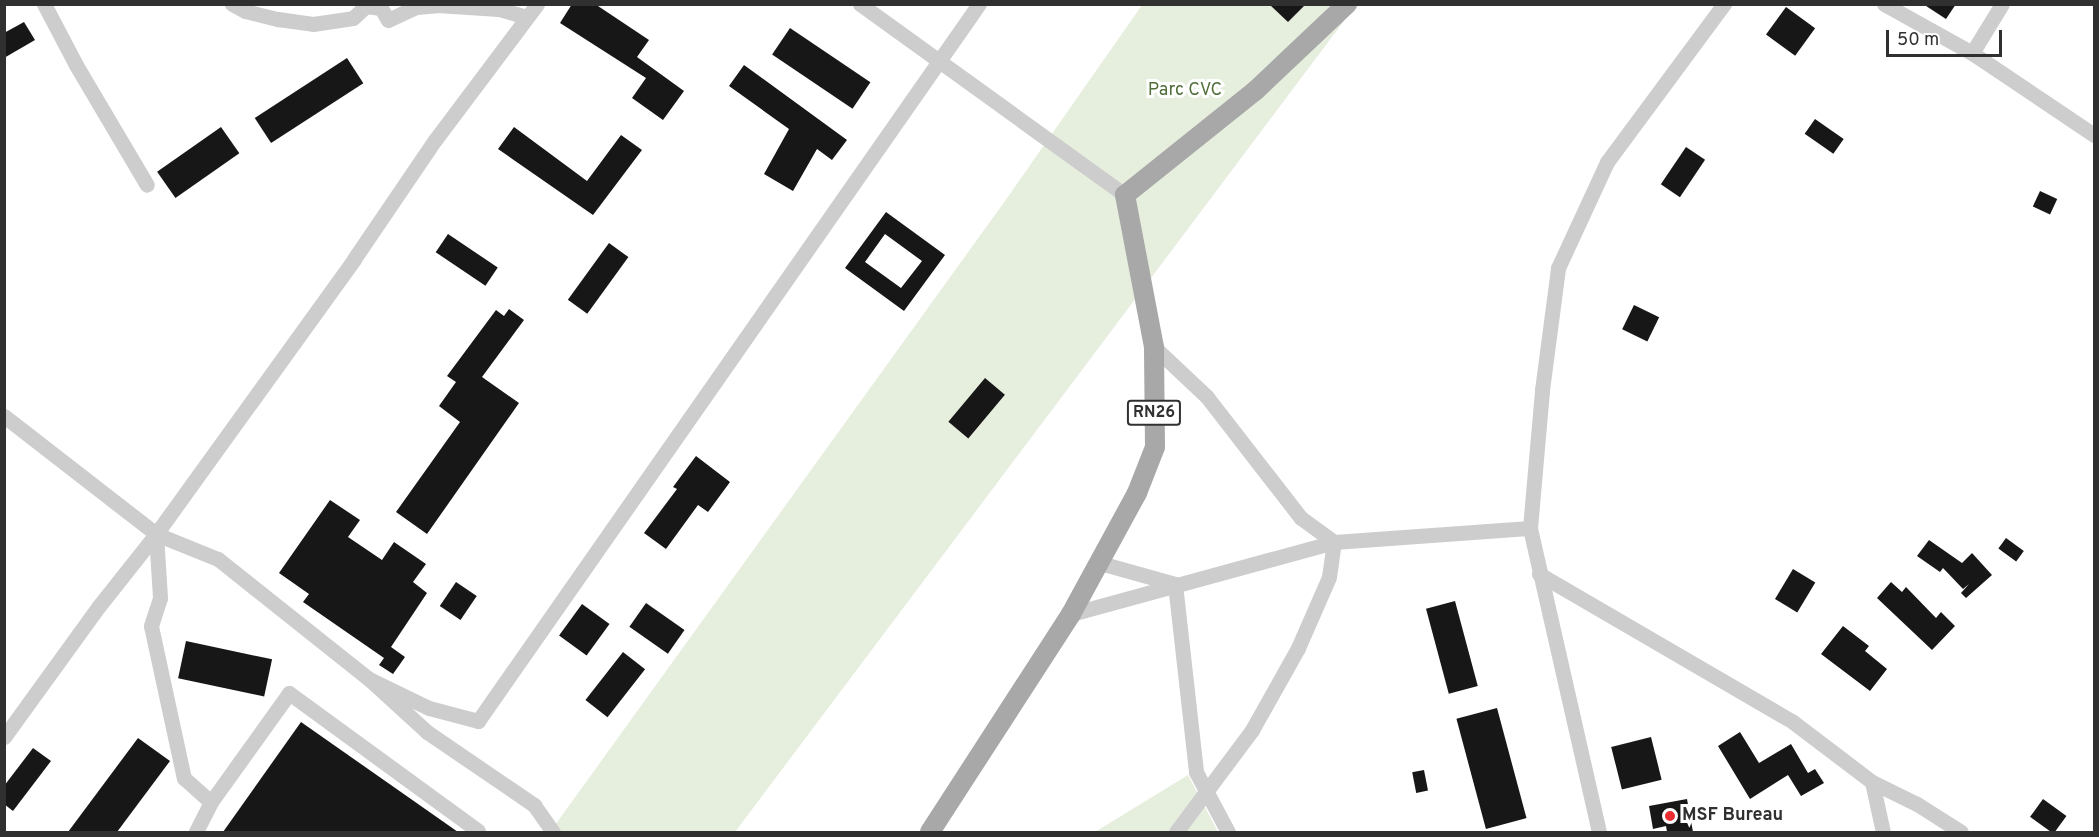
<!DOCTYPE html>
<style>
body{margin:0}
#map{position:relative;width:2099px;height:837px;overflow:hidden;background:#fff;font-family:Overpass,sans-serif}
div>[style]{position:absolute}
.green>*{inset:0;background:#e6eede}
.building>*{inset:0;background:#171717;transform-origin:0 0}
.minor>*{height:15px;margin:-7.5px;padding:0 7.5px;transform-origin:7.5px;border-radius:7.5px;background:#cdcdcd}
.major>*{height:20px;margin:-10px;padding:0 10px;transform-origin:10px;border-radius:10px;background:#a8a8a8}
.dots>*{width:16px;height:16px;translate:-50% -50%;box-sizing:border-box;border:3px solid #fff;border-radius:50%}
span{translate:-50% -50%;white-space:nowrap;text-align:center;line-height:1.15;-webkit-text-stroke:6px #fff;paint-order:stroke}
.shield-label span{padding:2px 4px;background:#fff;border:2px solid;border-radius:4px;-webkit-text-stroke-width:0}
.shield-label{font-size:16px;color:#303030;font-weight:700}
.park-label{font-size:18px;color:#516e3b}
.poi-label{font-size:18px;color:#303030;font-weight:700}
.left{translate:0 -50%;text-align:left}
.frame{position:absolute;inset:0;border:6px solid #303030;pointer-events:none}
.scale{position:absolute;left:1886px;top:30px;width:116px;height:27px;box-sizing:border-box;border:3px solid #303030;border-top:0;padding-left:8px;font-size:18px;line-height:21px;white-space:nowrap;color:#303030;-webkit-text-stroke:4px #fff;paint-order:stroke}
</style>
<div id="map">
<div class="green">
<i style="clip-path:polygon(1142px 5px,1356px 5px,735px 832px,550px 832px,1005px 201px)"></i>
<i style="clip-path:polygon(1188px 775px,1218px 832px,1095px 832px)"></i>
</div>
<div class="building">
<i style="clip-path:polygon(572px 4px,595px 4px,649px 40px,637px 57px,684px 91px,663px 120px,632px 98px,646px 78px,560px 23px)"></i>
<i style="clip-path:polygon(1269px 4px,1306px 4px,1288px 22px)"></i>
<i style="clip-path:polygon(1923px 4px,1956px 4px,1946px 19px)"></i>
<i style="left:1786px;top:7px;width:36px;height:34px;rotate:36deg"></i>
<i style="clip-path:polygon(24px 22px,35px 40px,4px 58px,4px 33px)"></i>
<i style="left:790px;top:28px;width:97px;height:32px;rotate:34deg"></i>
<i style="left:347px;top:58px;width:30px;height:110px;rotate:57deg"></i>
<i style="clip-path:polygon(744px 65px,847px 140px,832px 160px,817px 149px,793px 191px,764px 174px,789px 129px,729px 86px)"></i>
<i style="left:1815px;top:119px;width:35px;height:18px;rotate:35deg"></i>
<i style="left:221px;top:127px;width:32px;height:78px;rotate:55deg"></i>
<i style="clip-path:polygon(514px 127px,587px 181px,621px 135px,642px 150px,593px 215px,498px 149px)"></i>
<i style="left:1686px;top:147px;width:23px;height:45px;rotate:34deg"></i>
<i style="left:2040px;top:191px;width:19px;height:17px;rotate:25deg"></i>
<i style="clip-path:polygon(evenodd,886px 212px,945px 255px,904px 311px,845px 268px,886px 212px,885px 234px,922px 261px,901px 288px,865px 262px,885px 234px)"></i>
<i style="left:448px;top:234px;width:60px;height:22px;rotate:34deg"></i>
<i style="left:609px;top:243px;width:24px;height:70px;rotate:36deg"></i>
<i style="left:1634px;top:305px;width:28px;height:27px;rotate:26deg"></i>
<i style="clip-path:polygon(509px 309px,524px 320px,482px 377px,519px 403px,427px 534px,396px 512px,460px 422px,439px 406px,456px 382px,447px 376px,496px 310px,504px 316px)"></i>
<i style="left:985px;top:378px;width:26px;height:57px;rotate:40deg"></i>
<i style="clip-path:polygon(696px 456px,730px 482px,708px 512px,698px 505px,666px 549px,644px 533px,677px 489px,673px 487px)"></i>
<i style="clip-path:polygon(330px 500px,360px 520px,348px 537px,382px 560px,394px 542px,426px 564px,413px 582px,427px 593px,391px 647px,405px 657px,393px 674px,379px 665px,384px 658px,303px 602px,309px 594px,279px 573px)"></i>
<i style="left:2006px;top:538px;width:22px;height:13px;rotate:36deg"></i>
<i style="clip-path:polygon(1929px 540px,1962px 563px,1972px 553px,1992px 575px,1966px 598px,1961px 593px,1969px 584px,1963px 589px,1943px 568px,1940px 572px,1917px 556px)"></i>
<i style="left:1793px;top:569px;width:26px;height:35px;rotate:31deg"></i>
<i style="left:456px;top:582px;width:25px;height:29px;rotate:34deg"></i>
<i style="clip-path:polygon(1891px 582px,1902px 592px,1906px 587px,1936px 618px,1941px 612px,1955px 626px,1932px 650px,1877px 598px)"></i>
<i style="left:1455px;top:601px;width:88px;height:30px;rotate:75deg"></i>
<i style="left:646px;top:603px;width:47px;height:29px;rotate:35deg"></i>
<i style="left:582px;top:604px;width:34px;height:39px;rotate:36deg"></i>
<i style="clip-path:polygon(1843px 626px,1869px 646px,1865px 651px,1887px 669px,1870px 691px,1821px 654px)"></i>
<i style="left:186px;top:641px;width:88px;height:38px;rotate:12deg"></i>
<i style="left:623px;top:652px;width:28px;height:61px;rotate:38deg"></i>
<i style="left:1497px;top:708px;width:114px;height:42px;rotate:75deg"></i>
<i style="clip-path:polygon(301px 722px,458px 832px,223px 832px)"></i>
<i style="clip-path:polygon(1740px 732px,1759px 763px,1791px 744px,1808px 773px,1815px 769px,1824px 783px,1801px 796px,1788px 775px,1750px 799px,1718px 746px)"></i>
<i style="left:1651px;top:737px;width:44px;height:41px;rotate:76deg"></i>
<i style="clip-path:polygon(138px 738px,170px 761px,117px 832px,68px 832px)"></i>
<i style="clip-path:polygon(33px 748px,51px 761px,13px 811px,4px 804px,4px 786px)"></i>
<i style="left:1424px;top:770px;width:21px;height:12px;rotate:79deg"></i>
<i style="clip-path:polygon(1687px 799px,1693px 832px,1667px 832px,1666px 826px,1653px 829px,1649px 806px)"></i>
<i style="left:2043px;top:799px;width:29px;height:22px;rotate:36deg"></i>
</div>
<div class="minor">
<i style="left:44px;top:4px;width:69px;rotate:62.3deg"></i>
<i style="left:76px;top:65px;width:139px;rotate:59.4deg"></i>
<i style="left:232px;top:4px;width:15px;rotate:28deg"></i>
<i style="left:245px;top:11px;width:34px;rotate:14deg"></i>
<i style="left:278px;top:19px;width:35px;rotate:8deg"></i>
<i style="left:313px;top:24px;width:40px;rotate:-8.5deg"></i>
<i style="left:353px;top:18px;width:18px;rotate:-43deg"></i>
<i style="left:366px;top:6px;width:15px;rotate:8deg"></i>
<i style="left:381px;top:8px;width:14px;rotate:60deg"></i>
<i style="left:388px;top:20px;width:31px;rotate:-25deg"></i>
<i style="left:416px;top:7px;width:21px;rotate:-5deg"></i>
<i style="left:437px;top:5px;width:62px;rotate:3.7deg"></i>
<i style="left:499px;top:9px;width:29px;rotate:16deg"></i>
<i style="left:860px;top:4px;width:327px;rotate:35.8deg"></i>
<i style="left:1884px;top:4px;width:101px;rotate:29.1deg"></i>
<i style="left:1972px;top:53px;width:147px;rotate:33.9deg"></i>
<i style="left:1972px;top:53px;width:57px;rotate:-58.5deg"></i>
<i style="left:1154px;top:347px;width:73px;rotate:43.3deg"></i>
<i style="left:1207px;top:397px;width:153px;rotate:52.2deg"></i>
<i style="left:1301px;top:518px;width:41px;rotate:36deg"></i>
<i style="left:4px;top:416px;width:192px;rotate:37.8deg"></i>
<i style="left:156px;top:534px;width:67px;rotate:22deg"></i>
<i style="left:218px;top:559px;width:193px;rotate:38.5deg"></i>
<i style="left:369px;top:679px;width:79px;rotate:42.4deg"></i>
<i style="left:427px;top:732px;width:130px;rotate:34.3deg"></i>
<i style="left:534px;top:805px;width:33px;rotate:55deg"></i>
<i style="left:156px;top:534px;width:64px;rotate:86.4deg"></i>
<i style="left:160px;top:598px;width:29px;rotate:108deg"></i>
<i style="left:151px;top:626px;width:156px;rotate:77.8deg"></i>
<i style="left:184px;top:778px;width:36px;rotate:42deg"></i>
<i style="left:211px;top:802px;width:34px;rotate:117deg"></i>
<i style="left:1100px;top:563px;width:78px;rotate:15.6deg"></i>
<i style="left:1175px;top:584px;width:189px;rotate:83.6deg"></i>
<i style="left:1196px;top:772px;width:68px;rotate:61.9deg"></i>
<i style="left:1539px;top:574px;width:294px;rotate:30.2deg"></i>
<i style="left:1793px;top:722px;width:99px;rotate:37.2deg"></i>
<i style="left:1872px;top:782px;width:50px;rotate:26.1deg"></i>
<i style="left:1917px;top:804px;width:52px;rotate:32.5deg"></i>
<i style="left:1071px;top:614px;width:273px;rotate:-15.3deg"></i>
<i style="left:1334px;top:542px;width:196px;rotate:-4.1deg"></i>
<i style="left:369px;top:679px;width:67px;rotate:25.8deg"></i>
<i style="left:429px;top:708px;width:51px;rotate:14.9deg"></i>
<i style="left:478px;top:721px;width:875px;rotate:-55.06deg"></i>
<i style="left:4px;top:737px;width:162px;rotate:-54.1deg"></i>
<i style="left:99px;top:606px;width:92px;rotate:-51.6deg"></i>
<i style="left:156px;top:534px;width:339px;rotate:-54.2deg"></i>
<i style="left:354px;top:259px;width:144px;rotate:-55.8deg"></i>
<i style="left:435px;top:140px;width:170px;rotate:-53.1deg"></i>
<i style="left:1872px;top:782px;width:51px;rotate:77.6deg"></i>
<i style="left:211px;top:802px;width:134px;rotate:-54.4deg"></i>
<i style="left:289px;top:693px;width:234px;rotate:36.1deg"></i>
<i style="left:1176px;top:832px;width:127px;rotate:-53.3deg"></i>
<i style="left:1252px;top:730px;width:94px;rotate:-60.7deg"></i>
<i style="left:1298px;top:648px;width:77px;rotate:-66.4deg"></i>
<i style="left:1329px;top:577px;width:35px;rotate:-82deg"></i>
<i style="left:1599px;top:832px;width:312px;rotate:-102.8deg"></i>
<i style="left:1530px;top:528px;width:139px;rotate:-85deg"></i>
<i style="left:1542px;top:390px;width:123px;rotate:-82.5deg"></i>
<i style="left:1558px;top:268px;width:117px;rotate:-65.2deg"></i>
<i style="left:1607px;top:162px;width:197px;rotate:-53.5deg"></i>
</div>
<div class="major">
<i style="left:930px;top:832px;width:260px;rotate:-57.1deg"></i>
<i style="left:1071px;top:614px;width:138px;rotate:-61.4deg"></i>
<i style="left:1137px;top:493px;width:49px;rotate:-68.6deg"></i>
<i style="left:1155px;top:447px;width:100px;rotate:-90.6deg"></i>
<i style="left:1154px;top:347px;width:155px;rotate:-100.8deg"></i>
<i style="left:1125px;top:195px;width:166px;rotate:-38.7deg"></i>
<i style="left:1255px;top:91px;width:127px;rotate:-43.4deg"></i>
</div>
<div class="dots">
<i style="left:1670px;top:816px;background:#ec2d31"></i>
</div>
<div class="shield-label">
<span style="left:1154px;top:413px">RN26</span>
</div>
<div class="park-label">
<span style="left:1185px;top:91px">Parc CVC</span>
</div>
<div class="poi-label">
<span class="left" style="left:1682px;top:816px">MSF Bureau</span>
</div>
<div class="frame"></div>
<div class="scale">50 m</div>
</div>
